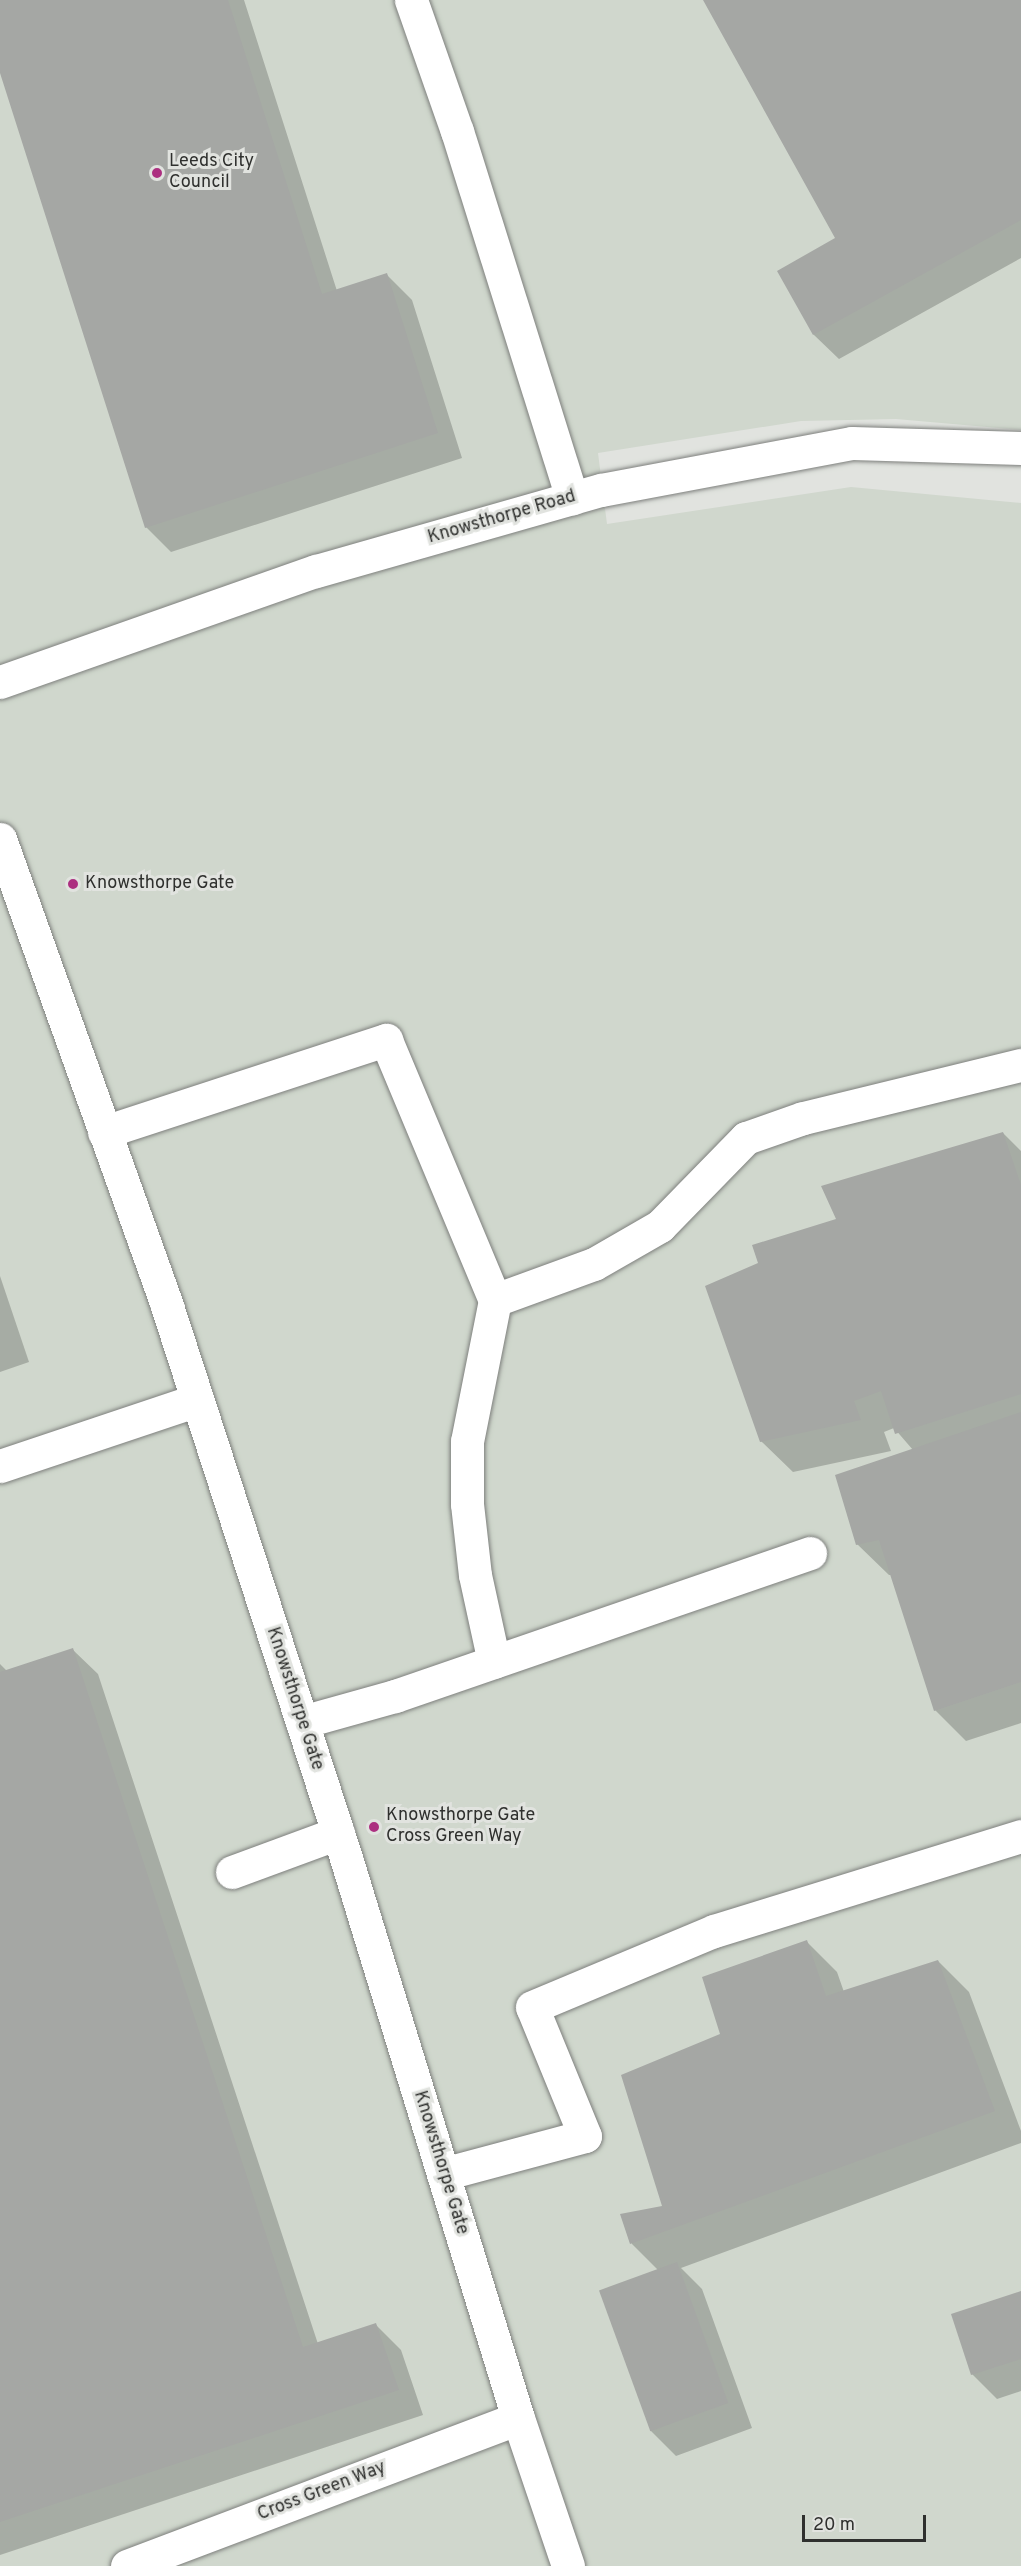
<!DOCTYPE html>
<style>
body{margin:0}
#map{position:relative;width:1021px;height:2566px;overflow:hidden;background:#e1e3df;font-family:Overpass,sans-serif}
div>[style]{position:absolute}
.built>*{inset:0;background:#d0d7cd}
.shadow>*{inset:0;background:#0003}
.building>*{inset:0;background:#a5a7a4;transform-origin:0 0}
.roads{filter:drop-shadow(0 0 2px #7e807d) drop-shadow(0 0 2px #7e807d)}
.minor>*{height:33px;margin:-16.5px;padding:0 16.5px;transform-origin:16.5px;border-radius:16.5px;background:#fff}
.dots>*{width:16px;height:16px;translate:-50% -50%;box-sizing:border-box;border:3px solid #e1e3df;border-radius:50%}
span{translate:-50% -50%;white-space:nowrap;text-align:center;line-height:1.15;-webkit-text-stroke:6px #e1e3df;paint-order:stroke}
.poi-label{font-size:18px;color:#2f302e}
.left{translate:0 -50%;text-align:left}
.street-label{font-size:18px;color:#2f302e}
.scale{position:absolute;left:802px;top:2515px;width:124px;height:27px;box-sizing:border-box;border:3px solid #2f302e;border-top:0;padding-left:8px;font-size:18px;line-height:21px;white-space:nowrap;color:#2f302e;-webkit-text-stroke:4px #e1e3df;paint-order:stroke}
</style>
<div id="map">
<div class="built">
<i style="clip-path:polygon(0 0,1021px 0,1021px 430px,896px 419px,801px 421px,598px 453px,607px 524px,851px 487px,1021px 503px,1021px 2566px,0 2566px)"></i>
</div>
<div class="shadow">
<i style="clip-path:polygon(0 0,244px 0,337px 291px,387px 275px,412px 300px,462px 458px,171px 552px,146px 527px,0 68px)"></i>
<i style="clip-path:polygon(705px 0,1021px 0,1021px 258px,839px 359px,814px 335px,779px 271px,837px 239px)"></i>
<i style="clip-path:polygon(1003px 1133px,1021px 1151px,1021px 1723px,966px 1741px,935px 1710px,892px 1575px,889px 1575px,857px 1544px,913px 1450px,894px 1428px,884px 1432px,891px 1451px,793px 1472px,761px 1441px,760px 1264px)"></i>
<i style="clip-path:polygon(0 1276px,29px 1362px,0 1372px)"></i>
<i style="clip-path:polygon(73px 1650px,98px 1674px,318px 2344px,376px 2325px,401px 2350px,423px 2415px,0 2555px,0 1664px,7px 1671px)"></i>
<i style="clip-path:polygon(806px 1941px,837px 1972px,844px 1992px,938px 1961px,969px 1992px,1021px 2131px,1021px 2143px,681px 2268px,702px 2289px,752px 2428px,676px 2456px,651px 2431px,659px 2271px,632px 2244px,622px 2215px,664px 2207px,722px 2035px)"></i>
<i style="clip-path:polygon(1021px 2293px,1021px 2391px,997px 2399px,972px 2374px)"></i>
</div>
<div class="building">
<i style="clip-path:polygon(0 0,228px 0,322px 294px,387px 273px,438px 433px,145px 528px,0 73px)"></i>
<i style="clip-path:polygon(703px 0,1021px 0,1021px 220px,813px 335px,777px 271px,835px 238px)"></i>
<i style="clip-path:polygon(1003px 1132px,1021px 1185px,1021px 1394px,895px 1434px,881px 1391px,854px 1401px,861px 1420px,760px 1442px,705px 1286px,758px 1263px,752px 1245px,836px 1219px,821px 1186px)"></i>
<i style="clip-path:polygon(1021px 1412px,1021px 1682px,934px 1711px,879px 1540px,856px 1545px,835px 1475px)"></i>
<i style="clip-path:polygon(73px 1648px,303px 2347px,376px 2323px,399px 2390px,0 2522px,0 1672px)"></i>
<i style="clip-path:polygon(807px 1940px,826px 1996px,938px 1960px,995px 2111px,630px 2244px,620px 2214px,662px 2206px,621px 2075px,720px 2034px,702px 1977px)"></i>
<i style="left:677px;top:2262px;width:150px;height:83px;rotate:70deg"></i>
<i style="clip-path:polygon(1021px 2291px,1021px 2359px,971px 2375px,951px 2314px)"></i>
</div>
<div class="roads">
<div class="minor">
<i style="left:411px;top:0;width:139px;rotate:70.7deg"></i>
<i style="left:457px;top:131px;width:385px;rotate:72.6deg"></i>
<i style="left:0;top:682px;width:335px;rotate:-19.4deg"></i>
<i style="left:316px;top:571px;width:296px;rotate:-15.9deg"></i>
<i style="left:601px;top:490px;width:255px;rotate:-10.6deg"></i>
<i style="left:852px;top:443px;width:169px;rotate:1.7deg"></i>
<i style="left:0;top:839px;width:496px;rotate:70.3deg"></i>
<i style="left:167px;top:1306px;width:580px;rotate:72.03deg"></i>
<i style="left:346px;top:1858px;width:586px;rotate:72.93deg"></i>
<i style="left:518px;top:2418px;width:156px;rotate:71.3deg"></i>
<i style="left:104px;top:1132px;width:297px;rotate:-18.1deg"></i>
<i style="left:386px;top:1040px;width:282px;rotate:67.3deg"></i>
<i style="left:495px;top:1300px;width:144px;rotate:101.2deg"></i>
<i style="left:467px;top:1441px;width:63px;rotate:90deg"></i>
<i style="left:467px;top:1504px;width:71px;rotate:83.6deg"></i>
<i style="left:475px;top:1575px;width:89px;rotate:77.7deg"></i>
<i style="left:495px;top:1300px;width:105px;rotate:-20deg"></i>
<i style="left:594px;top:1264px;width:76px;rotate:-29.9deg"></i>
<i style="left:660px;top:1226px;width:123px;rotate:-45.7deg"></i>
<i style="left:746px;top:1138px;width:60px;rotate:-19.3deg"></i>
<i style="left:803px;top:1118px;width:224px;rotate:-13.7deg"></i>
<i style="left:0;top:1466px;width:208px;rotate:-18.5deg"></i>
<i style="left:302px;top:1722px;width:97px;rotate:-15.6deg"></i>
<i style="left:395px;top:1696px;width:439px;rotate:-19deg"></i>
<i style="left:232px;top:1872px;width:113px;rotate:-20.2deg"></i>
<i style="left:443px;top:2174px;width:147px;rotate:-15deg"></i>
<i style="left:585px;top:2136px;width:139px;rotate:-112.3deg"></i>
<i style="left:532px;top:2007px;width:197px;rotate:-22.7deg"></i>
<i style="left:714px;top:1931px;width:321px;rotate:-17.2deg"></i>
<i style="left:127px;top:2566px;width:418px;rotate:-20.7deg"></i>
</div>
</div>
<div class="dots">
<i style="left:157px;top:173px;background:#ac2f80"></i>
<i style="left:73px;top:884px;background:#ac2f80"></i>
<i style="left:374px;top:1827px;background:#ac2f80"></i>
</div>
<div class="poi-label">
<span class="left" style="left:169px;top:173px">Leeds City<br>Council</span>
<span class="left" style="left:85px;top:884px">Knowsthorpe Gate</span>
<span class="left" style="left:386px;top:1827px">Knowsthorpe Gate<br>Cross Green Way</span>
</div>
<div class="street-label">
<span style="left:502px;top:518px;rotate:-16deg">Knowsthorpe Road</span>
<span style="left:294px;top:1699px;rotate:72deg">Knowsthorpe Gate</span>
<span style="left:440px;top:2163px;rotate:73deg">Knowsthorpe Gate</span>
<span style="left:322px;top:2492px;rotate:-21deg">Cross Green Way</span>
</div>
<div class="scale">20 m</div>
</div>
